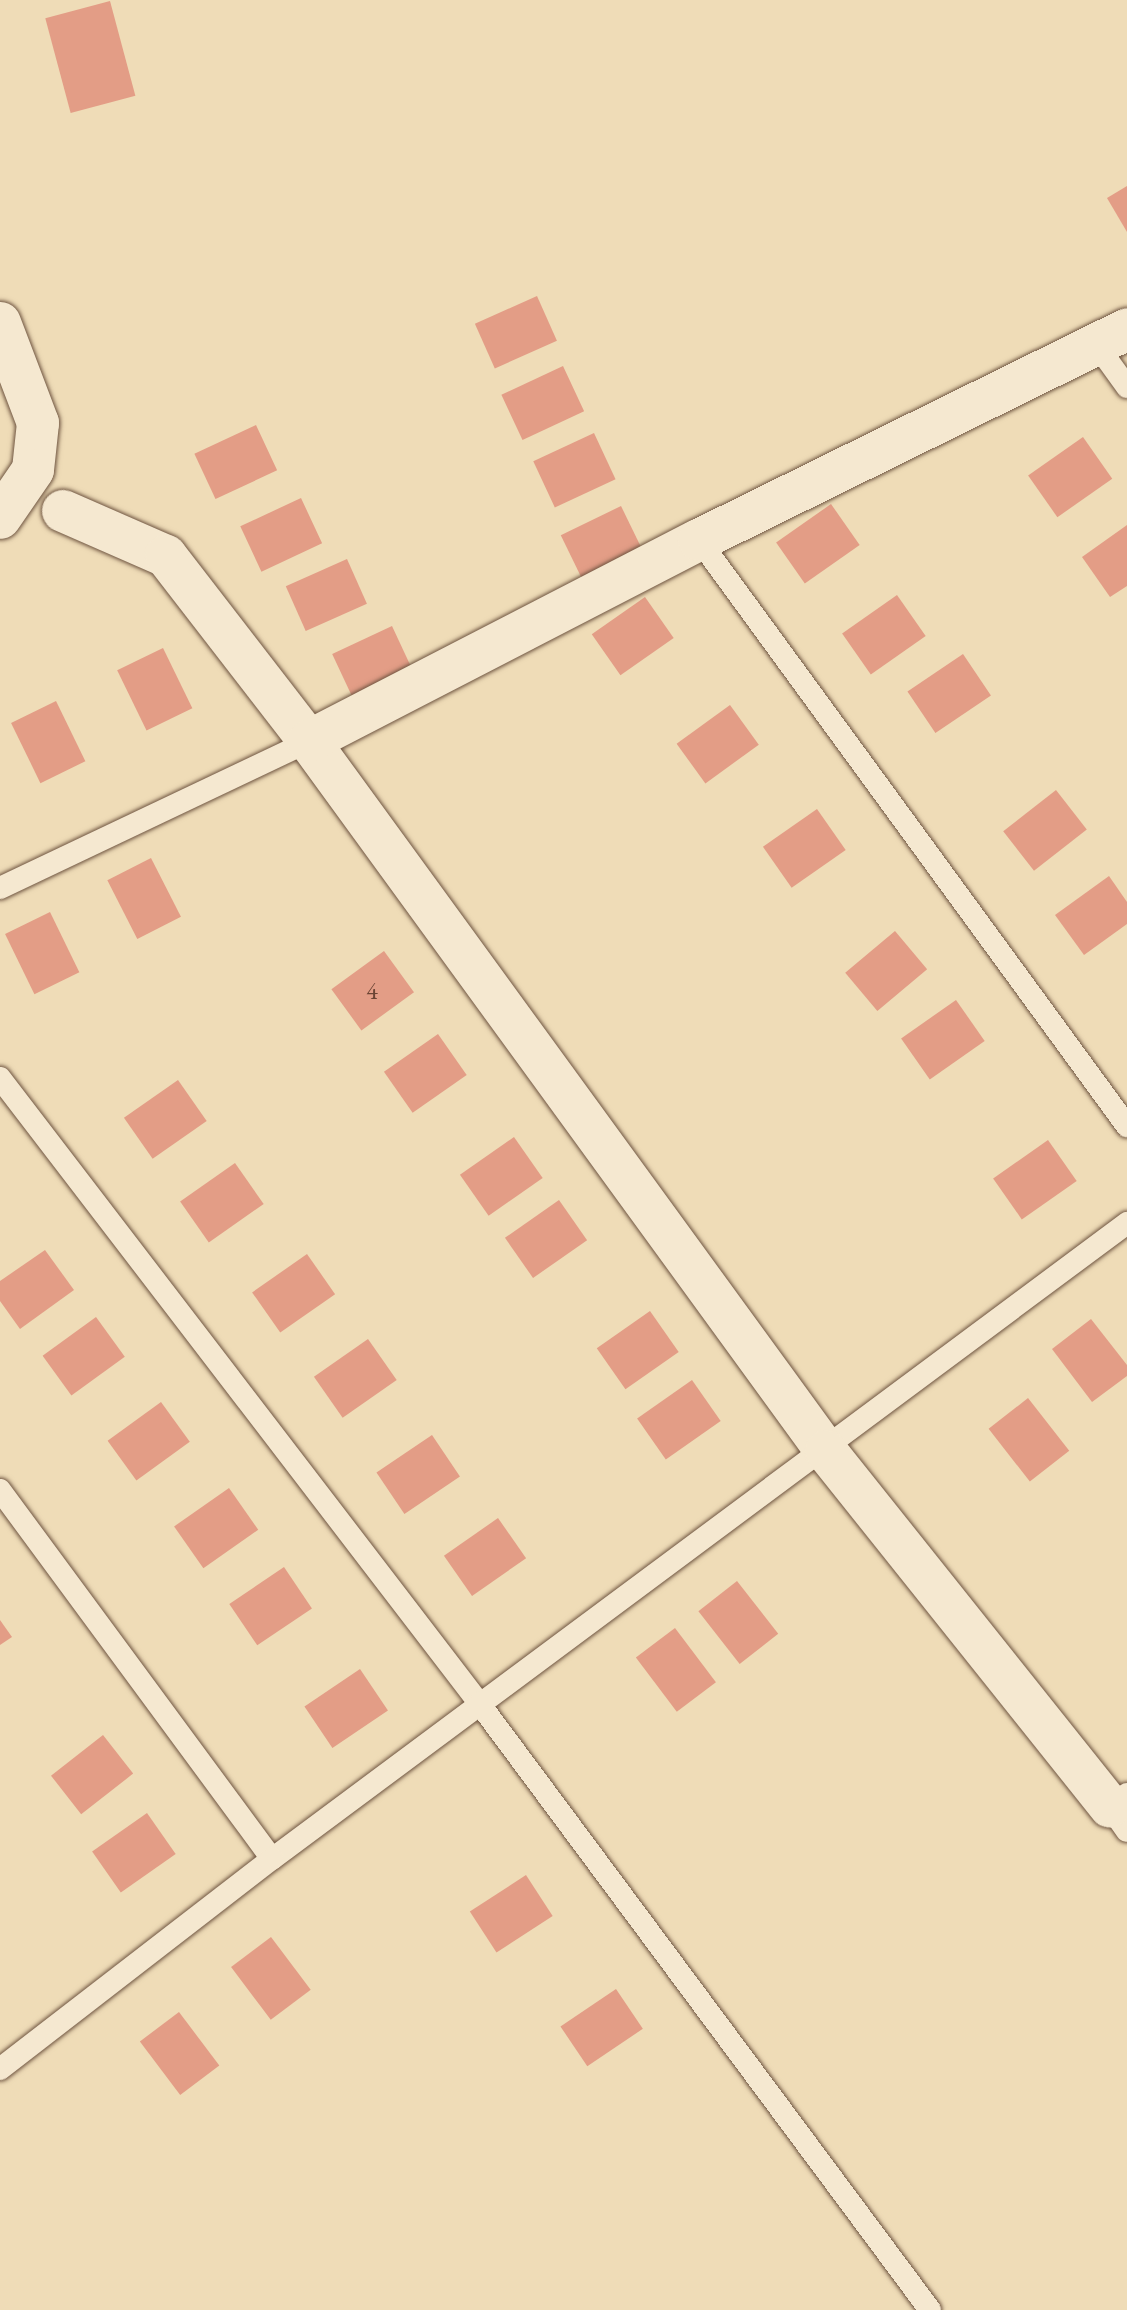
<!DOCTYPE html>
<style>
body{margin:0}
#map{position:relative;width:1127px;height:2310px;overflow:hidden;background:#efdcb7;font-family:"EB Garamond",serif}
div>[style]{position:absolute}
.building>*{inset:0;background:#e39d86;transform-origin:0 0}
.roads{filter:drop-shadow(0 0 2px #6e5440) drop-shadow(0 0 2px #6e5440)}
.service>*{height:22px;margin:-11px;padding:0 11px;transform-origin:11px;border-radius:11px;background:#f5e8d0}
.minor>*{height:42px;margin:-21px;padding:0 21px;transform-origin:21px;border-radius:21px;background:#f5e8d0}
span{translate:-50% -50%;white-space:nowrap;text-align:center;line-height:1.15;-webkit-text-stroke:8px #f5e8d0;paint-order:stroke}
.number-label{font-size:24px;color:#6b4434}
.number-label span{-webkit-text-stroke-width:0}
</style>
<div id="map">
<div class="building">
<i style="left:110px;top:1px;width:98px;height:67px;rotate:75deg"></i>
<i style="clip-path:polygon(1127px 186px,1127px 232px,1107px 198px)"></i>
<i style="left:537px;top:296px;width:49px;height:68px;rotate:66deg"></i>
<i style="left:563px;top:366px;width:50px;height:68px;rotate:65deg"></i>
<i style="left:256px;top:425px;width:50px;height:68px;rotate:65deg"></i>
<i style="left:594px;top:433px;width:51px;height:67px;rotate:65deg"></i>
<i style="left:1083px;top:437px;width:51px;height:67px;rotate:55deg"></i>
<i style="left:301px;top:498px;width:50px;height:67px;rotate:65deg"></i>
<i style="left:831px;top:504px;width:50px;height:67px;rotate:55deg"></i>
<i style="left:621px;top:506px;width:50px;height:67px;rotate:64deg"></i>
<i style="clip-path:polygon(1127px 525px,1127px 586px,1110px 597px,1082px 557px)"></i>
<i style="left:347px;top:559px;width:49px;height:67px;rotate:66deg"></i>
<i style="left:897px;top:595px;width:50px;height:67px;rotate:55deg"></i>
<i style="left:645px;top:597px;width:50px;height:65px;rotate:55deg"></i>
<i style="left:392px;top:626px;width:51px;height:66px;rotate:65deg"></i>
<i style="left:163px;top:648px;width:67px;height:51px;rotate:64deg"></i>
<i style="left:963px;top:654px;width:50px;height:67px;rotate:56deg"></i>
<i style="left:56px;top:701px;width:67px;height:50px;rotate:64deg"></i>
<i style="left:730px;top:705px;width:49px;height:66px;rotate:54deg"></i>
<i style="left:1056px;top:790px;width:50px;height:67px;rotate:52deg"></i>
<i style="left:817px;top:809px;width:50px;height:66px;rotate:55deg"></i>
<i style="left:151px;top:858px;width:66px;height:49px;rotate:63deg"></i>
<i style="clip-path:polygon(1109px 876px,1127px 902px,1127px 924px,1084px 955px,1055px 915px)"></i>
<i style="left:50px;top:912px;width:67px;height:50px;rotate:64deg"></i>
<i style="left:895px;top:931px;width:50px;height:65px;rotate:50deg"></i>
<i style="left:384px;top:951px;width:51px;height:65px;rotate:54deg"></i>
<i style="left:956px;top:1000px;width:50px;height:67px;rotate:55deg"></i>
<i style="left:438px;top:1034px;width:50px;height:66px;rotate:55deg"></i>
<i style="left:178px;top:1080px;width:50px;height:66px;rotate:55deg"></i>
<i style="left:514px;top:1137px;width:50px;height:66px;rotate:55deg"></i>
<i style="left:1048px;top:1140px;width:50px;height:67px;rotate:55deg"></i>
<i style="left:235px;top:1163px;width:50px;height:67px;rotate:55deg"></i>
<i style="left:559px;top:1200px;width:49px;height:66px;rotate:55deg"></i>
<i style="clip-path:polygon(45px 1250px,74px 1290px,20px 1329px,0 1301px,0 1281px)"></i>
<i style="left:307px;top:1254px;width:49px;height:67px;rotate:55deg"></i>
<i style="left:650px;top:1311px;width:50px;height:65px;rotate:55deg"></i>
<i style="left:96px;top:1317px;width:49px;height:66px;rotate:54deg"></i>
<i style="clip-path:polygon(1091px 1319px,1127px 1365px,1127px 1376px,1092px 1402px,1052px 1349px)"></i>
<i style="left:368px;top:1339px;width:50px;height:66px;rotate:55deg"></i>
<i style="left:692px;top:1380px;width:50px;height:67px;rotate:55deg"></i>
<i style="left:1028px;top:1398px;width:67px;height:50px;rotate:52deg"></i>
<i style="left:161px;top:1402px;width:49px;height:66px;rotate:54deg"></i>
<i style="left:432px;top:1435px;width:50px;height:67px;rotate:56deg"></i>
<i style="left:229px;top:1488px;width:51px;height:67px;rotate:55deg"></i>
<i style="left:498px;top:1518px;width:49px;height:66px;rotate:55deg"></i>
<i style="left:284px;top:1567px;width:50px;height:66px;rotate:56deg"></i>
<i style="left:737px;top:1581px;width:67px;height:49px;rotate:52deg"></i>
<i style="clip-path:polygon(0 1620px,12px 1637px,0 1645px)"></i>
<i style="left:675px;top:1628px;width:68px;height:49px;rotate:53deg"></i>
<i style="left:360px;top:1669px;width:50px;height:67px;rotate:56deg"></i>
<i style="left:103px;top:1735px;width:49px;height:66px;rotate:52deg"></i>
<i style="left:147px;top:1813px;width:50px;height:67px;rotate:55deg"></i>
<i style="left:526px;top:1875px;width:49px;height:67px;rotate:57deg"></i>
<i style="left:271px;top:1937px;width:66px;height:50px;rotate:53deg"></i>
<i style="left:616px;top:1989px;width:48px;height:67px;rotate:56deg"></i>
<i style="left:179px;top:2012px;width:67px;height:49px;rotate:53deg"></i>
</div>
<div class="roads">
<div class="service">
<i style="left:1096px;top:344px;width:53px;rotate:54.2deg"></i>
<i style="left:699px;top:540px;width:726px;rotate:53.86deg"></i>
<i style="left:0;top:888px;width:342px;rotate:-25.4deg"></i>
<i style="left:0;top:1078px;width:787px;rotate:52.53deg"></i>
<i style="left:479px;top:1703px;width:756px;rotate:53.39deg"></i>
<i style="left:0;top:1490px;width:458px;rotate:53.6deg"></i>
<i style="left:272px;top:1859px;width:1066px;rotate:-36.64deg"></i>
<i style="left:1127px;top:1794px;width:21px;rotate:143deg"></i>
<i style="left:1110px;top:1807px;width:29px;rotate:55deg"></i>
<i style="left:0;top:2069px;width:344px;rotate:-37.7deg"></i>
</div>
<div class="minor">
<i style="left:0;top:323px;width:107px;rotate:69.2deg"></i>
<i style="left:38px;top:423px;width:47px;rotate:96.1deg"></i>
<i style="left:33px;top:470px;width:58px;rotate:124.5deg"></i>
<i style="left:63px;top:511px;width:112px;rotate:23.6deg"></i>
<i style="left:166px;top:556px;width:234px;rotate:52.3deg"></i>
<i style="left:309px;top:741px;width:878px;rotate:53.94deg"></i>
<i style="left:826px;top:1451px;width:455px;rotate:51.4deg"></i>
<i style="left:309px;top:741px;width:439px;rotate:-27.3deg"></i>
<i style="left:699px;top:540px;width:477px;rotate:-26.2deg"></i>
</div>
</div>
<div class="number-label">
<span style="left:372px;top:991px">4</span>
</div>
</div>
